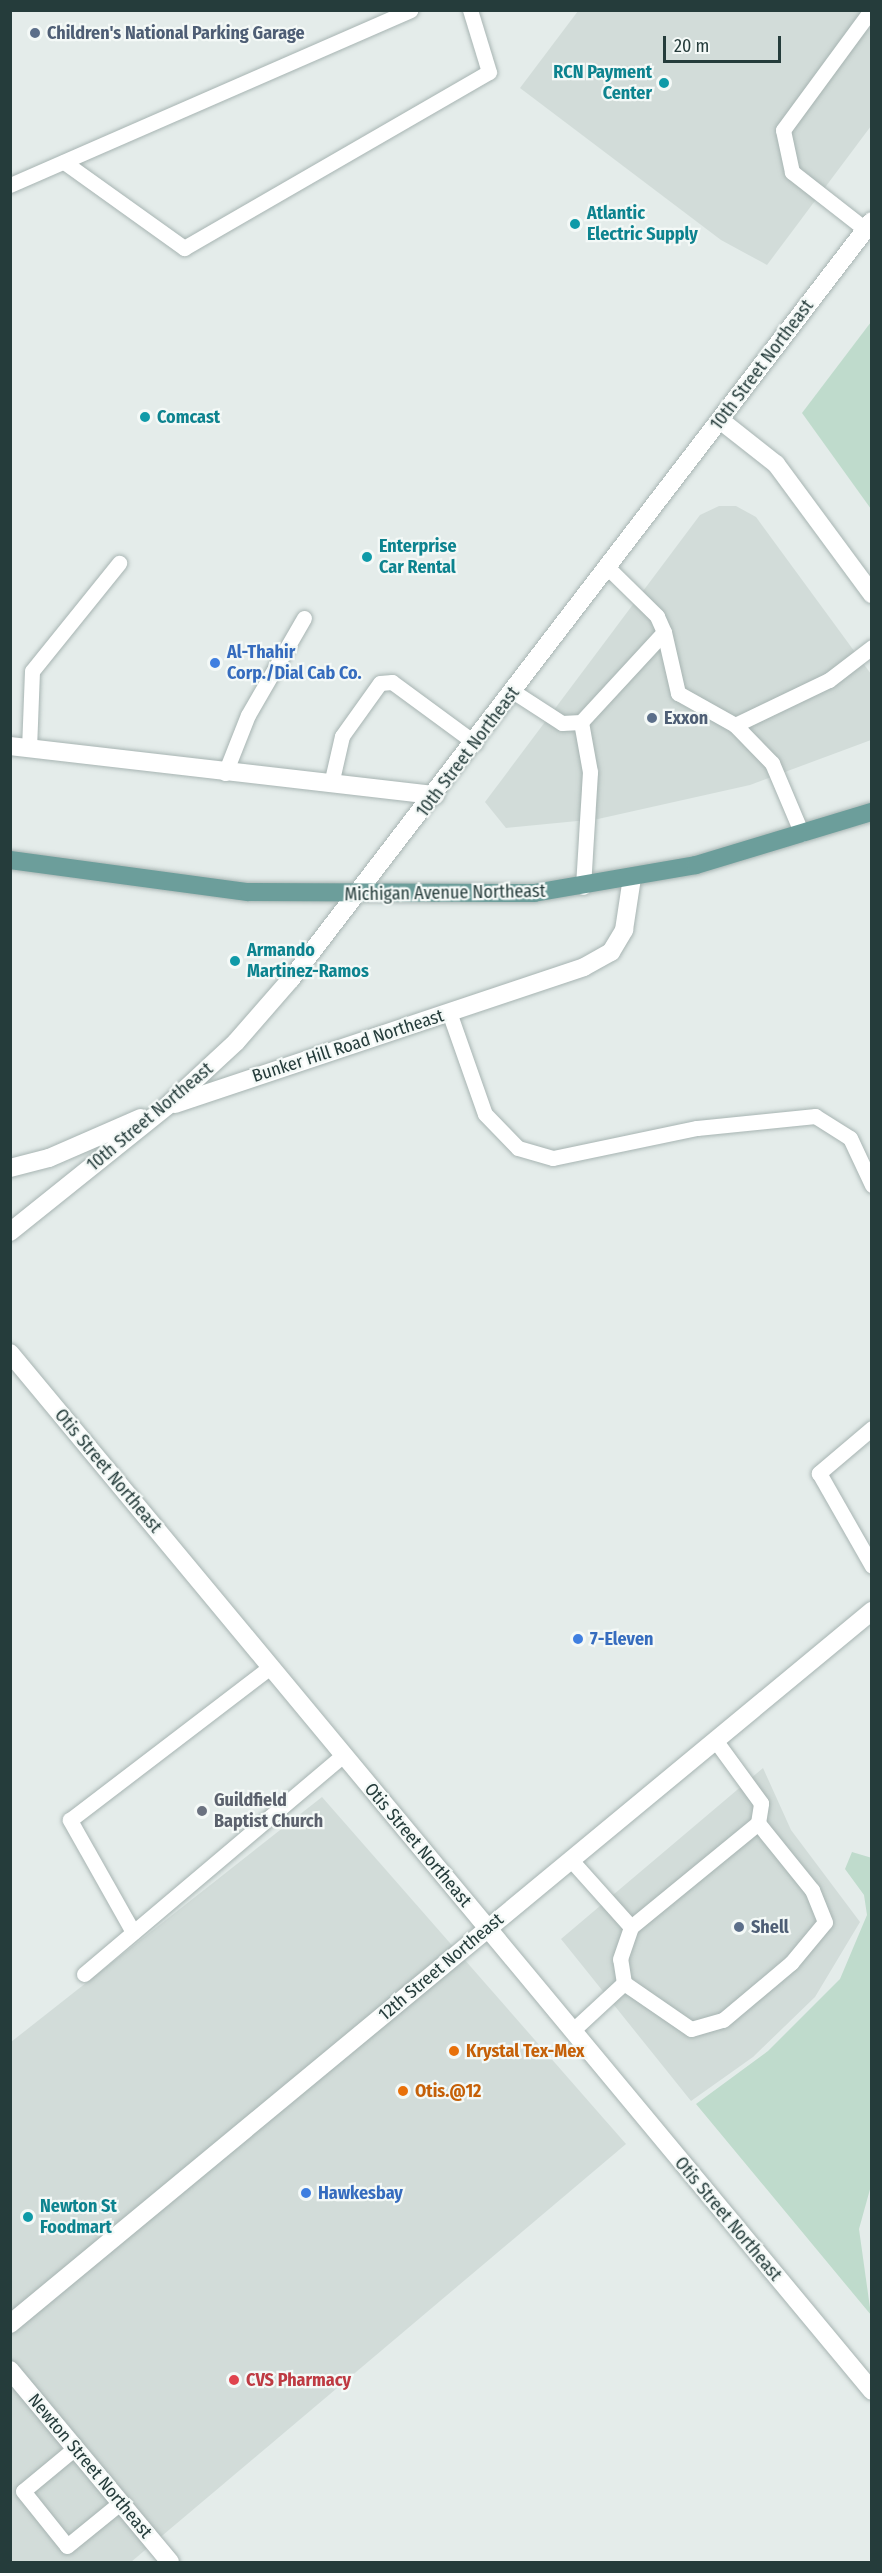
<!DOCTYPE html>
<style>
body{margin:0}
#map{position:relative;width:882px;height:2573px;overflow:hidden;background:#e4ecea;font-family:"Fira Sans Condensed",sans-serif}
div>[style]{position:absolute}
.built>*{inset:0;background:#d2dcd9}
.green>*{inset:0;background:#bfdbcc}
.roads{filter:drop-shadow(0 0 2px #a7b4b2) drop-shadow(0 0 2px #a7b4b2)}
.service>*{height:15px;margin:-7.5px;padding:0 7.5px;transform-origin:7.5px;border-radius:7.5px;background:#fff}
.minor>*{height:18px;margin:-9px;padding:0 9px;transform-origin:9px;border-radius:9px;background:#fff}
.tertiary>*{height:18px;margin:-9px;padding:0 9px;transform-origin:9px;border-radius:9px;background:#fff}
.primary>*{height:18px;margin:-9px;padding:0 9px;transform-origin:9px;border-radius:9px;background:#6c9e9b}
.dots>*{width:16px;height:16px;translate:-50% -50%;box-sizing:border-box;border:3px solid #f4f9f7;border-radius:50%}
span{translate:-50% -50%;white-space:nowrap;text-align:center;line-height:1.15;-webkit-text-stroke:4.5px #f4f9f7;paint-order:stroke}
.service-label{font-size:18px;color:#4e5e75;font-weight:700}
.left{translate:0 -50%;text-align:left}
.culture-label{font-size:18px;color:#0d838f;font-weight:700}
.right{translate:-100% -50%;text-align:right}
.street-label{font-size:18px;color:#253c3b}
.shop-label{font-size:18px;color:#366cbe;font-weight:700}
.worship-label{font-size:18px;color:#5b616d;font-weight:700}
.food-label{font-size:18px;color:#c56008;font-weight:700}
.health-label{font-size:18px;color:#be3a42;font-weight:700}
.frame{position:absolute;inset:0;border:12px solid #253c3b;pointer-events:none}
.scale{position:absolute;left:663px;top:36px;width:118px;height:27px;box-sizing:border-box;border:3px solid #253c3b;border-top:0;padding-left:8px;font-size:18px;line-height:21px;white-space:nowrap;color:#253c3b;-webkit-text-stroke:4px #f4f9f7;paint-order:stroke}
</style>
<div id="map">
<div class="built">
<i style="clip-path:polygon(578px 11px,871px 11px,871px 126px,767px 265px,721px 240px,520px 88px)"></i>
<i style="clip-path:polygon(719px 506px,736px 506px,756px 517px,871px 674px,871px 740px,750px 785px,598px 819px,506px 828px,485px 802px,700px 515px)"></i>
<i style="clip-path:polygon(763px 1768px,791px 1830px,860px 1922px,815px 1997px,753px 2057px,691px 2101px,561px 1939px)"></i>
<i style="clip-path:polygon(322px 1797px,626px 2144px,131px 2562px,11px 2562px,11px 2042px)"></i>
</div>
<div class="green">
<i style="clip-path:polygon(871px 322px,871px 509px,802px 413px)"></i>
<i style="clip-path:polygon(852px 1852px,872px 1858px,872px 2182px,859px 2229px,871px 2315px,696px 2104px,768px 2051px,840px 1979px,867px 1915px,864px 1895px,845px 1869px)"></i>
</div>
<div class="roads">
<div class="service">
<i style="left:64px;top:162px;width:148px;rotate:35.6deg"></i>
<i style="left:184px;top:248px;width:352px;rotate:-30deg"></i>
<i style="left:489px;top:72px;width:65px;rotate:-107deg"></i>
<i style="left:10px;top:185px;width:437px;rotate:-23.6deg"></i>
<i style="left:865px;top:229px;width:93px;rotate:-142deg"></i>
<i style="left:792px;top:172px;width:43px;rotate:-102.1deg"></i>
<i style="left:783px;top:130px;width:149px;rotate:-53.7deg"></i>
<i style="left:664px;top:632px;width:63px;rotate:77.1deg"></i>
<i style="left:678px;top:693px;width:65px;rotate:29.3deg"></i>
<i style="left:735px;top:725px;width:53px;rotate:45.8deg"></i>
<i style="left:772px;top:763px;width:77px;rotate:67.1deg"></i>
<i style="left:514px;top:692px;width:57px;rotate:32.9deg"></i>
<i style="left:562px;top:723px;width:19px;rotate:-3deg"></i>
<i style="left:581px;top:722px;width:122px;rotate:-47.3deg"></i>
<i style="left:664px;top:632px;width:17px;rotate:-114deg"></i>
<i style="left:657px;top:616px;width:69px;rotate:-135.6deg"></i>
<i style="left:581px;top:722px;width:51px;rotate:79.8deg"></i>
<i style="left:590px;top:772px;width:115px;rotate:93.5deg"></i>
<i style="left:735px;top:725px;width:104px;rotate:-25.6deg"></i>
<i style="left:829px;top:680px;width:54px;rotate:-37.5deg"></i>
<i style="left:29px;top:749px;width:78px;rotate:-87.8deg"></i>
<i style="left:32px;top:671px;width:139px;rotate:-51.1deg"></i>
<i style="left:225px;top:773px;width:62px;rotate:-68.4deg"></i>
<i style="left:248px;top:715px;width:112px;rotate:-60deg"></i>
<i style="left:331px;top:784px;width:49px;rotate:-77.1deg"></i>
<i style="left:342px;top:736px;width:65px;rotate:-54.4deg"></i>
<i style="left:380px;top:683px;width:12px;rotate:-5deg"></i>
<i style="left:392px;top:682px;width:103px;rotate:36.3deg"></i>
<i style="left:449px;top:1012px;width:108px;rotate:70.6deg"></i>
<i style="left:485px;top:1114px;width:47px;rotate:45.9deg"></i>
<i style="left:518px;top:1148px;width:36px;rotate:16deg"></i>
<i style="left:553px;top:1158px;width:147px;rotate:-11.8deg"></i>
<i style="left:697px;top:1128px;width:119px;rotate:-5.8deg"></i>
<i style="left:815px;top:1116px;width:41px;rotate:32.2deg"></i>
<i style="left:850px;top:1138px;width:52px;rotate:64.9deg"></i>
<i style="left:872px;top:1428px;width:70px;rotate:139.7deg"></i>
<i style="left:819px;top:1473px;width:107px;rotate:60.3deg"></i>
<i style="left:571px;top:1860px;width:90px;rotate:48.2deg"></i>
<i style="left:631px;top:1927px;width:164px;rotate:-39.3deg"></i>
<i style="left:758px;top:1823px;width:20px;rotate:-81deg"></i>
<i style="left:761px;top:1803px;width:78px;rotate:-126.1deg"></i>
<i style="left:133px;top:1932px;width:129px;rotate:-119.4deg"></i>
<i style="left:70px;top:1820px;width:252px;rotate:-37.4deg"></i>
<i style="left:84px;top:1974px;width:339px;rotate:-40.2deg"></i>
<i style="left:624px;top:1983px;width:81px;rotate:34.5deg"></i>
<i style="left:691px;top:2029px;width:33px;rotate:-16deg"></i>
<i style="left:723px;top:2020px;width:89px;rotate:-40deg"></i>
<i style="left:791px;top:1963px;width:53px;rotate:-50.3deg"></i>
<i style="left:825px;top:1922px;width:35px;rotate:-112deg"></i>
<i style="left:812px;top:1890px;width:86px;rotate:-128.9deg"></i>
<i style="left:572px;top:2031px;width:71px;rotate:-42.7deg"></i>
<i style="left:624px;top:1983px;width:24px;rotate:-99deg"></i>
<i style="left:620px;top:1959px;width:34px;rotate:-71deg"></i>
<i style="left:75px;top:2448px;width:67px;rotate:140.4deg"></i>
<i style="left:23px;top:2491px;width:70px;rotate:51.3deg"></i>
<i style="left:67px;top:2546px;width:68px;rotate:-39.1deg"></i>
</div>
<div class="minor">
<i style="left:720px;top:420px;width:71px;rotate:38.2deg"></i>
<i style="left:776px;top:464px;width:162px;rotate:53.6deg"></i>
<i style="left:10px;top:746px;width:428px;rotate:6.6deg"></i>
<i style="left:175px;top:1104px;width:431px;rotate:-18.5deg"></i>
<i style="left:584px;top:967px;width:31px;rotate:-29deg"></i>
<i style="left:611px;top:952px;width:26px;rotate:-59deg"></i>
<i style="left:624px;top:930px;width:53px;rotate:-81.3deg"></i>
<i style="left:10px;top:1168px;width:40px;rotate:-14.4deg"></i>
<i style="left:49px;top:1158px;width:100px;rotate:-23.5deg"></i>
<i style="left:10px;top:1232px;width:201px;rotate:-38.7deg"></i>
<i style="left:167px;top:1106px;width:94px;rotate:-42.8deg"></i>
<i style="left:236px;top:1042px;width:84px;rotate:-48.9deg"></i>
<i style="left:291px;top:979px;width:955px;rotate:-52.53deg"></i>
<i style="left:10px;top:1353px;width:1349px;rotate:50.29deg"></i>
<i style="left:10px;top:2370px;width:250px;rotate:50.2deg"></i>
</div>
<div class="tertiary">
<i style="left:10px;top:2324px;width:1119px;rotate:-39.6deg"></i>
</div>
<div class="primary">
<i style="left:10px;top:860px;width:240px;rotate:7.7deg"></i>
<i style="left:248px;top:892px;width:286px;rotate:0.2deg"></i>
<i style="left:534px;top:893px;width:164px;rotate:-9.8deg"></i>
<i style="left:696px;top:865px;width:184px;rotate:-16.8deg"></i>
</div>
</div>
<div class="dots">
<i style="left:35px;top:33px;background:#5c6f8a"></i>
<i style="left:664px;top:83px;background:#0f9aa8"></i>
<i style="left:575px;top:224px;background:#0f9aa8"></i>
<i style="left:145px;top:417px;background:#0f9aa8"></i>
<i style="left:367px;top:557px;background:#0f9aa8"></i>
<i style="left:215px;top:663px;background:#3f7fe0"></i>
<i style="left:652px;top:718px;background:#5c6f8a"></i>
<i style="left:235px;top:961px;background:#0f9aa8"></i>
<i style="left:578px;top:1639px;background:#3f7fe0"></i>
<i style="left:202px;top:1811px;background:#6b7280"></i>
<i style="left:739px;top:1927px;background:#5c6f8a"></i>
<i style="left:454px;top:2051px;background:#e8710a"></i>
<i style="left:403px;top:2091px;background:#e8710a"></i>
<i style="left:306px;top:2193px;background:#3f7fe0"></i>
<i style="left:28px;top:2217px;background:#0f9aa8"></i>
<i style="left:234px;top:2380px;background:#e0444e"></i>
</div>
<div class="service-label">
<span class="left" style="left:47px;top:33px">Children's National Parking Garage</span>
<span class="left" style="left:664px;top:718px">Exxon</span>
<span class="left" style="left:751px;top:1927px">Shell</span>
</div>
<div class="culture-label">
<span class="right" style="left:652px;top:83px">RCN Payment<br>Center</span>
<span class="left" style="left:587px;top:224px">Atlantic<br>Electric Supply</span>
<span class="left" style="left:157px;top:417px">Comcast</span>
<span class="left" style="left:379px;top:557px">Enterprise<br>Car Rental</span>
<span class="left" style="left:247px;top:961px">Armando<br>Martinez-Ramos</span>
<span class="left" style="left:40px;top:2217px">Newton St<br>Foodmart</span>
</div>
<div class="street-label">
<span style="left:762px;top:365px;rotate:-53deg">10th Street Northeast</span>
<span style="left:468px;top:752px;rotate:-53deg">10th Street Northeast</span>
<span style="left:445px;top:893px;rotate:-1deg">Michigan Avenue Northeast</span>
<span style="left:348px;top:1046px;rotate:-18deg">Bunker Hill Road Northeast</span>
<span style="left:150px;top:1117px;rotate:-40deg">10th Street Northeast</span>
<span style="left:108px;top:1471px;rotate:50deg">Otis Street Northeast</span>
<span style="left:418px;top:1845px;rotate:50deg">Otis Street Northeast</span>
<span style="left:441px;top:1967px;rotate:-40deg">12th Street Northeast</span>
<span style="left:728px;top:2219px;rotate:50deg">Otis Street Northeast</span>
<span style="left:90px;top:2466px;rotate:50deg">Newton Street Northeast</span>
</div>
<div class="shop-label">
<span class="left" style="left:227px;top:663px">Al-Thahir<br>Corp./Dial Cab Co.</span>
<span class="left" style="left:590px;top:1639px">7-Eleven</span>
<span class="left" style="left:318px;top:2193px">Hawkesbay</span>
</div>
<div class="worship-label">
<span class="left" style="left:214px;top:1811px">Guildfield<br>Baptist Church</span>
</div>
<div class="food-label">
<span class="left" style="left:466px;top:2051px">Krystal Tex-Mex</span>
<span class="left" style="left:415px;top:2091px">Otis.@12</span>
</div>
<div class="health-label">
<span class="left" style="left:246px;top:2380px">CVS Pharmacy</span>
</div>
<div class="frame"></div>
<div class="scale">20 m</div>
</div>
